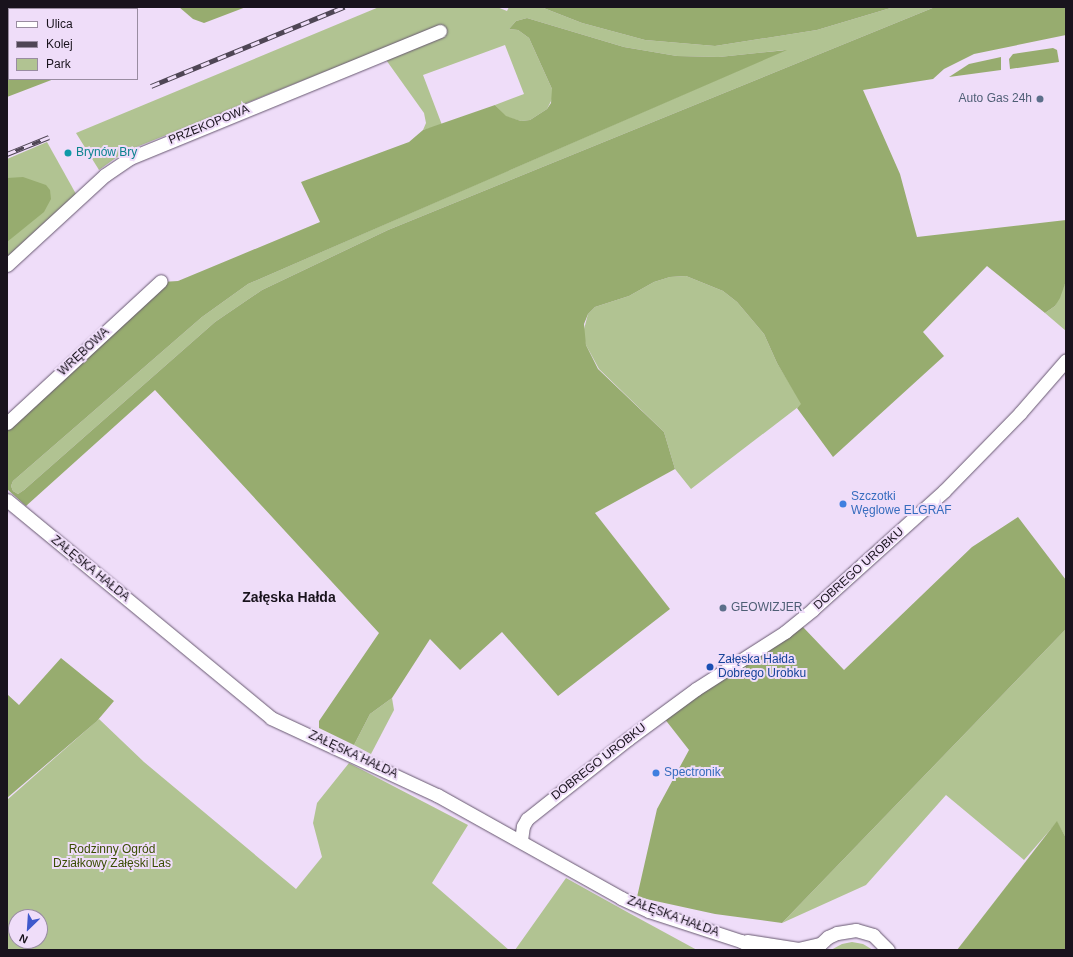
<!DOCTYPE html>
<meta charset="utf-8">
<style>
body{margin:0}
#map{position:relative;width:1073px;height:957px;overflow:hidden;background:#efddf9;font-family:Helvetica,sans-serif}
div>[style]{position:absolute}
.green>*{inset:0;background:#b1c392}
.forest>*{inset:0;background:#97ac6f}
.roads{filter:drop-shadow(0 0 1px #675870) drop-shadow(0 0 1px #675870)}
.minor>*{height:13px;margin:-6.5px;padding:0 6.5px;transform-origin:6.5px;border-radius:6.5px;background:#fff}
.rail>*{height:4.5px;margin-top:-2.25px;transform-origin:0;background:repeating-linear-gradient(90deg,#efddf9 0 9px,#4f4655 0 18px);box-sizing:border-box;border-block:1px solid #4f4655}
.dots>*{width:11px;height:11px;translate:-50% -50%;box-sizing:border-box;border:2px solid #efddf9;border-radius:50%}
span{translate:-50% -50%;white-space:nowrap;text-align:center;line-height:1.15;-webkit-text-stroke:4px #efddf9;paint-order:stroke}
.service-label{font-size:12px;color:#4e5e75}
.right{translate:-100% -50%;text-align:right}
.left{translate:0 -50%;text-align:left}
.street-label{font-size:12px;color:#19131d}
.culture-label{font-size:12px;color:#0d838f}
.shop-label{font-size:12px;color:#366cbe}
.transit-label{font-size:12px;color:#164399}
.park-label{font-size:12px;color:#3a4d03}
.quarter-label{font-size:14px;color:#19131d;font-weight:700}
.frame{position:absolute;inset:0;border:8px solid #19131d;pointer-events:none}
.legend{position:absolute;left:8px;top:8px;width:130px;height:72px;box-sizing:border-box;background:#efddf9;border:1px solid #998ca1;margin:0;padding:5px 7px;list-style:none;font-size:12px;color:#19131d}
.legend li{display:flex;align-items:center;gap:8px;height:20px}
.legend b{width:20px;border:1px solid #998ca1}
.north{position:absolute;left:8px;top:909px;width:40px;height:40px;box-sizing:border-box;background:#efddf9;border:1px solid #998ca1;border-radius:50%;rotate:205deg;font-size:11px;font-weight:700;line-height:16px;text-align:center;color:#19131d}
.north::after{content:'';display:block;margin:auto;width:14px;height:18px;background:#3f59cc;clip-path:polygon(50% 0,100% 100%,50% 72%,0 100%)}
</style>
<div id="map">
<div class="green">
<i style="clip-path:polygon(379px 7px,497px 7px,507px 11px,509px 7px,541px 7px,582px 23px,645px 40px,715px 46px,817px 30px,894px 7px,935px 7px,388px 230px,262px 290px,215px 322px,24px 490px,18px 494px,13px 491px,11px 486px,13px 481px,202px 317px,248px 284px,785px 50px,719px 57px,677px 56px,624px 47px,527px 18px,516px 21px,509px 29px,518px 30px,529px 38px,552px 89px,553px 97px,547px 109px,530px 120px,521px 121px,506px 117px,495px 105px,524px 94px,505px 45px,423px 75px,442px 125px,423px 130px,426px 123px,424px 113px,379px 50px,124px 152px,99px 170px,76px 133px)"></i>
<i style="clip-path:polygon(47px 142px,76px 194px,7px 257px,7px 159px)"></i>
<i style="clip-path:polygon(686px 276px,723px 291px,737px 302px,764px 334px,777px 363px,802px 404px,691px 489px,675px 469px,664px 432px,599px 369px,586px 345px,583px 333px,588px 314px,595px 307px,629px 296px,654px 282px,670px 277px)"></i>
<i style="clip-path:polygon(1066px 281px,1066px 331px,1045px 313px,1055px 306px)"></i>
<i style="clip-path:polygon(1066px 629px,1066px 838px,1057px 822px,1024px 860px,946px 795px,866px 885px,782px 923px)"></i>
<i style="clip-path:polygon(392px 698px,394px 710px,371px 754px,354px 745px,370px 714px)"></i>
<i style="clip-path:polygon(evenodd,99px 719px,144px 762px,296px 889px,322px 857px,313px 823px,317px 803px,349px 763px,468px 825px,432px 883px,509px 950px,7px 950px,7px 800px,99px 719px,16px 917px,40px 917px,40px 941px,16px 941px,16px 917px)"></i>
<i style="clip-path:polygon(566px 878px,629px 913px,697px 950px,515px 950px)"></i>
<i style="clip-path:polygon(852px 942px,863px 944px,873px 950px,831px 950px,842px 944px)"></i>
</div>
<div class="forest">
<i style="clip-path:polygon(179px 7px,246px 7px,204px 23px,193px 19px)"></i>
<i style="clip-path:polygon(541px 7px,894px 7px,817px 30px,715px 46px,645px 40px,582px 23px)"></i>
<i style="clip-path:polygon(935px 7px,1066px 7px,1066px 35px,974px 54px,944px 69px,933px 79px,863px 90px,900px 174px,917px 237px,1066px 220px,1066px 281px,1060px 298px,1055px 306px,1045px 313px,987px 266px,923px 332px,944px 356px,833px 457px,797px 408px,801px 404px,777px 363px,764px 334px,737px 302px,723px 291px,686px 276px,670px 277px,654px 282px,629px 296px,595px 307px,588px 314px,584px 324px,586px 345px,598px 369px,664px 432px,675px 469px,595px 513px,670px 609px,558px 696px,502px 632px,460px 670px,430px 639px,392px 698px,370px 714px,354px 745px,319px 728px,319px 721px,379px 633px,155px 390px,26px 506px,7px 489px,7px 425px,162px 282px,178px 281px,320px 222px,301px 182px,409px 142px,423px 130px,495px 105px,506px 116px,521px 121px,530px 120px,547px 109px,551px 103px,552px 89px,529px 38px,518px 30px,509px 29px,516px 21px,527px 18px,624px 47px,677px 56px,719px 57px,787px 50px,248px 284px,202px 317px,13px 481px,11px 486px,13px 491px,18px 494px,24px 490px,215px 322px,262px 290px,388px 230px)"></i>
<i style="clip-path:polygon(9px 14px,9px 79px,54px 79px,7px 97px)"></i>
<i style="clip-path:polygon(1053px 48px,1057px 50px,1059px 62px,1010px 69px,1009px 59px,1013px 54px)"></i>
<i style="clip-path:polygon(1001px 57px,1001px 70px,949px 77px,969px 64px)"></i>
<i style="clip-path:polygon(23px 177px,46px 185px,50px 190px,51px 199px,44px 212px,7px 242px,7px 178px)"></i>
<i style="clip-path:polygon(1018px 517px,1066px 580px,1066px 629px,782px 923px,715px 914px,637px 897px,657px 809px,689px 750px,664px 718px,802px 626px,844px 670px,972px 547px)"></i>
<i style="clip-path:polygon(61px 658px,114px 701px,97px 721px,7px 798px,7px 694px,19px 705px)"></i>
<i style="clip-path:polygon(1057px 821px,1066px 838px,1066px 950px,957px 950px)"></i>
</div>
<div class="roads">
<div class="minor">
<i style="left:7px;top:265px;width:133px;rotate:-42.6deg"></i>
<i style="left:105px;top:175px;width:30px;rotate:-34deg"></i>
<i style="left:130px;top:158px;width:335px;rotate:-22.3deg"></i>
<i style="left:7px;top:423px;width:209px;rotate:-42.7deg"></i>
<i style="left:7px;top:500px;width:342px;rotate:39.5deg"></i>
<i style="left:271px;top:718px;width:183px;rotate:24.9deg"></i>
<i style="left:437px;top:795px;width:211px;rotate:29.2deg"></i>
<i style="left:621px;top:898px;width:31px;rotate:25deg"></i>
<i style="left:649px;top:911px;width:97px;rotate:18.1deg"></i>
<i style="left:741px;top:941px;width:19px;rotate:28deg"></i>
<i style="left:521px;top:840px;width:14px;rotate:-82deg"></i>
<i style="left:523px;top:826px;width:8px;rotate:-60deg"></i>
<i style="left:527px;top:819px;width:129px;rotate:-38.4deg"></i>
<i style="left:628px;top:739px;width:84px;rotate:-36.3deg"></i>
<i style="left:696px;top:689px;width:106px;rotate:-32.6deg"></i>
<i style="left:785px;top:632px;width:36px;rotate:-39deg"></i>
<i style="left:813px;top:609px;width:176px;rotate:-42deg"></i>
<i style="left:944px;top:491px;width:109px;rotate:-45.7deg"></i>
<i style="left:1020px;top:413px;width:70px;rotate:-49deg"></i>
<i style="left:747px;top:941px;width:52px;rotate:8.9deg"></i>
<i style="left:798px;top:949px;width:23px;rotate:-13deg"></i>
<i style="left:814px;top:950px;width:19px;rotate:-43deg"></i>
<i style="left:828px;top:937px;width:10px;rotate:-24deg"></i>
<i style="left:837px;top:933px;width:19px;rotate:-9deg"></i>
<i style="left:856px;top:930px;width:18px;rotate:16deg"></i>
<i style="left:873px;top:935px;width:21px;rotate:45deg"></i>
</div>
</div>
<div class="rail">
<i style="left:151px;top:86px;width:209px;rotate:-22.3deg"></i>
<i style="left:7px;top:154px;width:45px;rotate:-22deg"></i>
</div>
<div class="dots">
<i style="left:1040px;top:99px;background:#5c6f8a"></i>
<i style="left:68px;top:153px;background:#0f9aa8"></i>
<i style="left:843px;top:504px;background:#3f7fe0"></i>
<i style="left:723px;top:608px;background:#5c6f8a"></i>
<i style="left:710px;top:667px;background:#1a4fb4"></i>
<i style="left:656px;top:773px;background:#3f7fe0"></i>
</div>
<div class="service-label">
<span class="right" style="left:1032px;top:99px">Auto Gas 24h</span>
<span class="left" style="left:731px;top:608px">GEOWIZJER</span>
</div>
<div class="street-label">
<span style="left:209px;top:125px;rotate:-22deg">PRZEKOPOWA</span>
<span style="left:84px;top:352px;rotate:-43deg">WRĘBOWA</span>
<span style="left:90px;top:569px;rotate:39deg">ZAŁĘSKA HAŁDA</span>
<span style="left:859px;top:569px;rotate:-42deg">DOBREGO UROBKU</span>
<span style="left:353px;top:755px;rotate:25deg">ZAŁĘSKA HAŁDA</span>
<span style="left:599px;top:762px;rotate:-38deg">DOBREGO UROBKU</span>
<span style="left:673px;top:917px;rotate:20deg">ZAŁĘSKA HAŁDA</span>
</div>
<div class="culture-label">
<span class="left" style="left:76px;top:153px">Brynów Bry</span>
</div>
<div class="shop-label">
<span class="left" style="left:851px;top:504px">Szczotki<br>Węglowe ELGRAF</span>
<span class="left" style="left:664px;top:773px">Spectronik</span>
</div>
<div class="transit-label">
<span class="left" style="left:718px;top:667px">Załęska Hałda<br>Dobrego Urobku</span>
</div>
<div class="park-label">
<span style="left:112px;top:857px">Rodzinny Ogród<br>Działkowy Załęski Las</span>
</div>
<div class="quarter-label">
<span style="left:289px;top:597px">Załęska Hałda</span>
</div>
<div class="frame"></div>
<ul class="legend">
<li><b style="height:5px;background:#fff"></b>Ulica</li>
<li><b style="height:5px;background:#4f4655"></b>Kolej</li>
<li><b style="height:11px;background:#b1c392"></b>Park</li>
</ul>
<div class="north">N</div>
</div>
